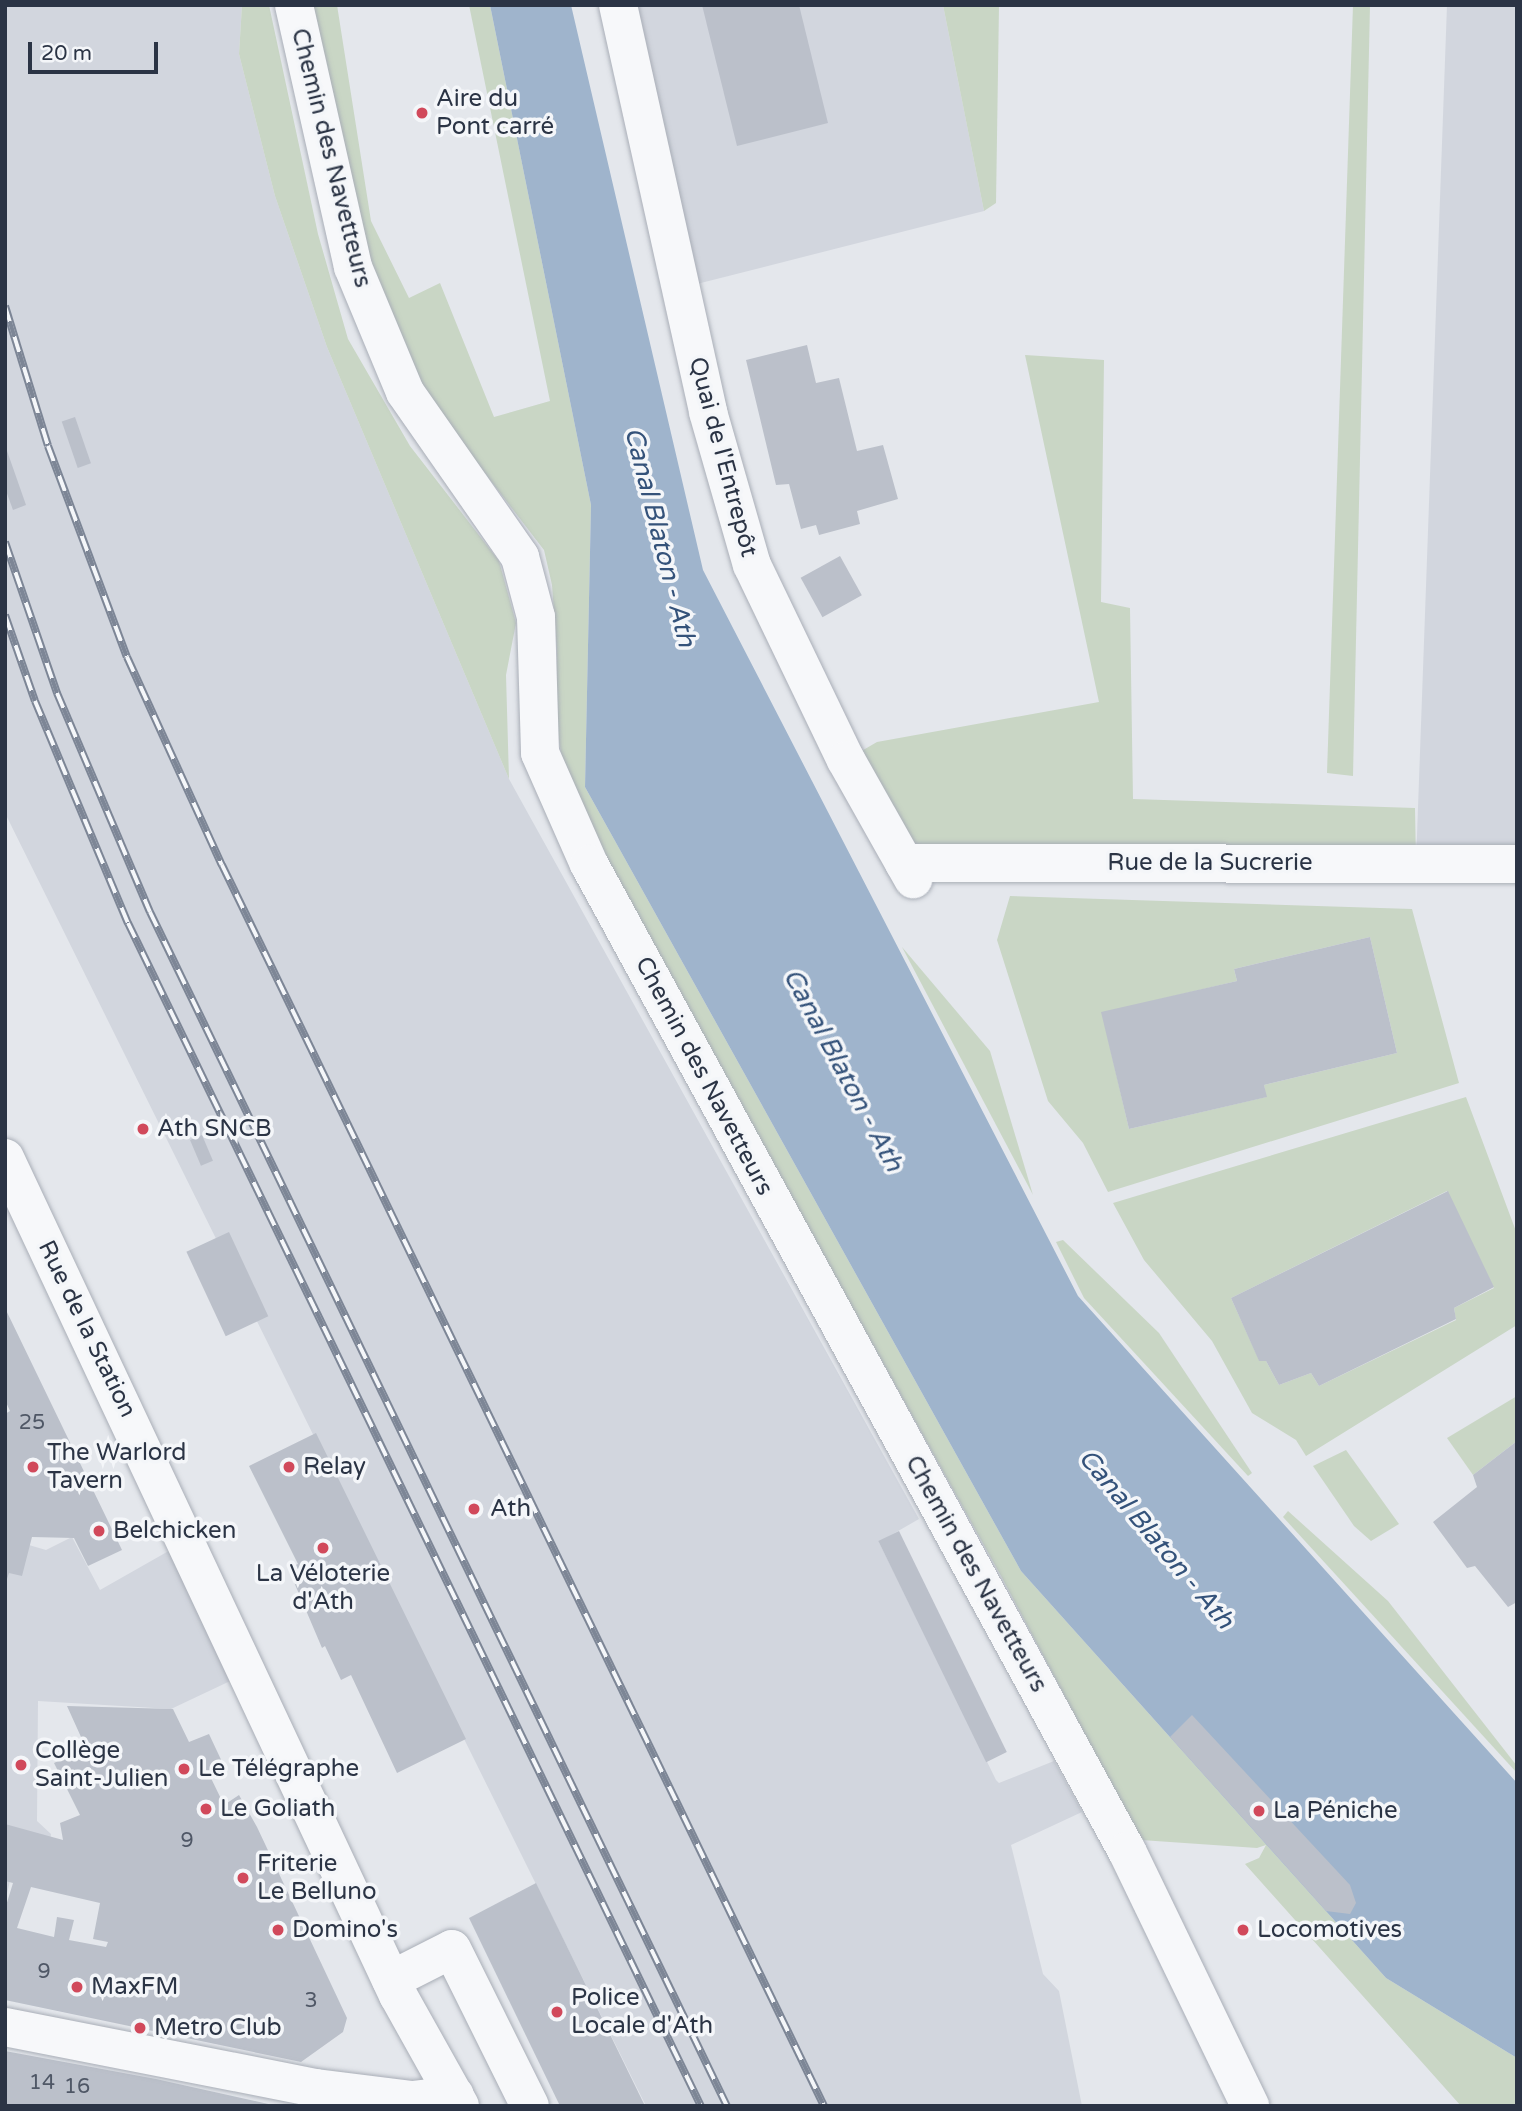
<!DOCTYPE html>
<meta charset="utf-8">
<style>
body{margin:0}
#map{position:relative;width:1522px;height:2111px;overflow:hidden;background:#e4e7ec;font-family:"Varela Round",sans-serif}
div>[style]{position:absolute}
.built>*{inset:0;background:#d2d6de}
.green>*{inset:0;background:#c9d6c5}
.water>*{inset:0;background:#9fb4cc}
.building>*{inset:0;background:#bbc0ca;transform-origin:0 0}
.roads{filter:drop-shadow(0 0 2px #a9aeb7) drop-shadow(0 0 2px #a9aeb7)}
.minor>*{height:38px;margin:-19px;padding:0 19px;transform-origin:19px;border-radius:19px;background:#f7f8fa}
.rail>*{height:8px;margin-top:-4px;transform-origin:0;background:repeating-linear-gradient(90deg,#f4f6f9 0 16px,#7d8696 0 32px);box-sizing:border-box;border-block:2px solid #7d8696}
.dots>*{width:19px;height:19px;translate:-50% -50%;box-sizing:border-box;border:4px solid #f4f6f9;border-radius:50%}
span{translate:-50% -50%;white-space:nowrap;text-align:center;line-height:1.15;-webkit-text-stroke:7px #f4f6f9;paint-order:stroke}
.number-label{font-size:21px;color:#4f5766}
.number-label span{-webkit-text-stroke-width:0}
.poi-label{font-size:24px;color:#2b3445}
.left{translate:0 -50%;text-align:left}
.street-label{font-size:24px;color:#2b3445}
.water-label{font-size:26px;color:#34527a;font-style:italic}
.frame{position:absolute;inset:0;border:7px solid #2b3445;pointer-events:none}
.scale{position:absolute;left:28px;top:42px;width:130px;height:32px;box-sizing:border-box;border:4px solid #2b3445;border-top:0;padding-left:9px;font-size:21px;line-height:24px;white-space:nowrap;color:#2b3445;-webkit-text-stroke:5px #f4f6f9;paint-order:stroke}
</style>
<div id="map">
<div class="built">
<i style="clip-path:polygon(5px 5px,242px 5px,239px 54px,275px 196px,327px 347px,509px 779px,919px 1519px,879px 1542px,996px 1780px,999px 1783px,1054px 1761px,1082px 1812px,1011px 1845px,1043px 1974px,1059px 1991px,1082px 2106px,646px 2106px,5px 813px)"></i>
<i style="clip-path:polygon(618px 5px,943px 5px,984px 211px,681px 288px)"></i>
<i style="clip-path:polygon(1447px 5px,1517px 5px,1517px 864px,1416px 863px)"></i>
<i style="clip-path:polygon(72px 1537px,100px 1590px,188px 1540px,245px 1674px,171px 1709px,38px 1701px,37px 1821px,51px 1834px,45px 1883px,11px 1876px,5px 1903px,5px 1538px,46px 1550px)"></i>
</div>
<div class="green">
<i style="clip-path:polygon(242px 5px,269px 5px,318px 234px,348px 339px,410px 446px,499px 561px,516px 623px,506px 675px,509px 779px,327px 347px,275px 196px,239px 54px)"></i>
<i style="clip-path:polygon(307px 5px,337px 5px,371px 221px,409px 298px,440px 283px,494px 417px,550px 401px,469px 5px,490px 5px,591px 505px,585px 787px,1021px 1571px,1386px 1978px,1517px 2058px,1517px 2106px,1461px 2106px,1245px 1864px,1259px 1858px,1266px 1845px,1257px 1848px,1141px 1840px,1001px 1576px,580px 816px,564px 771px,555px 715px,557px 650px,552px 585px,544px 550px,434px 407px,377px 301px)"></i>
<i style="clip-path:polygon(943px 5px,999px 5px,996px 203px,984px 211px)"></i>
<i style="clip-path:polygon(1353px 5px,1370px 5px,1353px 776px,1327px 773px)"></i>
<i style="clip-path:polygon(1025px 355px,1104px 360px,1101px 602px,1130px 608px,1133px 799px,1415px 808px,1416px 863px,907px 860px,846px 760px,877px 742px,1099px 702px)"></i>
<i style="clip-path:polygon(evenodd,1010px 896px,1412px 909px,1459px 1083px,1108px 1192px,1083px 1143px,1048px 1101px,997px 940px,1010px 896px,1370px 937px,1397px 1053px,1264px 1085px,1266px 1097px,1129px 1129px,1102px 1013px,1237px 981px,1234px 969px,1370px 937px)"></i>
<i style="clip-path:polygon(902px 947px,990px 1051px,1033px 1195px)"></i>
<i style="clip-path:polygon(evenodd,1466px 1097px,1517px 1234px,1517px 1325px,1306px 1456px,1296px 1440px,1252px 1413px,1212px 1341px,1144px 1260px,1113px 1203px,1466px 1097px,1447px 1191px,1494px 1288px,1454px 1308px,1456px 1320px,1319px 1386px,1311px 1373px,1279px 1385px,1266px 1361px,1259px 1360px,1231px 1298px,1447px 1191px)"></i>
<i style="clip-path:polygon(1063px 1240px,1159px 1333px,1252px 1473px,1248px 1476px,1084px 1298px,1056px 1242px)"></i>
<i style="clip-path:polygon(1517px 1396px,1517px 1441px,1473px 1475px,1447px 1438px)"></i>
<i style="clip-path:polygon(1346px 1450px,1399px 1524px,1371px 1541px,1354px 1526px,1313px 1466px)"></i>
<i style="clip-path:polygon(1288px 1511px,1388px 1601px,1517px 1766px,1517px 1773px,1283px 1517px)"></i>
</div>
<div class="water">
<i style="clip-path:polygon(490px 5px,571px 5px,703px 570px,1078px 1296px,1517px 1783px,1517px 2058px,1386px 1978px,1021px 1571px,585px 787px,591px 505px)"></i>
</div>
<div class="building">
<i style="clip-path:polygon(702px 5px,799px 5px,828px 123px,737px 146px)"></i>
<i style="clip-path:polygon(807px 345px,816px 383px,839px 378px,857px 451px,883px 445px,898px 499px,857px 511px,860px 524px,819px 535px,816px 525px,801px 529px,789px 484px,776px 485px,746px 360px)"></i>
<i style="left:75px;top:417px;width:49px;height:14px;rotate:71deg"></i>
<i style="clip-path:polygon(6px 448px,26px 505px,13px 510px,5px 488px)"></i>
<i style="left:840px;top:556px;width:45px;height:45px;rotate:61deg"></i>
<i style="clip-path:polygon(1370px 937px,1397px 1053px,1264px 1085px,1267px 1097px,1129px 1129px,1101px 1012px,1237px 981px,1234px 969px)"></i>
<i style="left:202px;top:1135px;width:28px;height:13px;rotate:67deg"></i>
<i style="clip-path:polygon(1448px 1191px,1494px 1287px,1454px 1308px,1456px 1319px,1319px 1386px,1311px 1373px,1279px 1385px,1266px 1361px,1259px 1361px,1231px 1298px)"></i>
<i style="left:229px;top:1232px;width:93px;height:47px;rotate:65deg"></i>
<i style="clip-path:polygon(5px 1308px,122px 1550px,88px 1566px,74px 1538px,32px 1537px,22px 1576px,9px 1573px,6px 1582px,5px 1414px,10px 1411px,5px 1400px)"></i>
<i style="clip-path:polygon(316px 1433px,466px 1739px,397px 1773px,351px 1675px,341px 1680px,325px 1646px,322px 1648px,288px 1568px,298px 1564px,249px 1466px)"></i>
<i style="clip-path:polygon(1517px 1441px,1517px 1602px,1508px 1607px,1475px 1566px,1467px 1568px,1433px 1522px,1477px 1487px,1473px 1475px)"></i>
<i style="left:899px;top:1531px;width:246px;height:23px;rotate:64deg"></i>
<i style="clip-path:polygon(evenodd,67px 1706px,173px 1709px,189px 1742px,209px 1734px,224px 1766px,209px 1774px,224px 1805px,239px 1795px,257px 1827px,347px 2018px,343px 2032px,301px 2062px,5px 2000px,5px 1909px,13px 1883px,5px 1881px,5px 1824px,63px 1840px,60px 1823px,80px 1815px,54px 1763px,86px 1748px,67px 1706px,31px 1887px,100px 1903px,93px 1939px,108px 1942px,106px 1947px,69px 1940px,74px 1920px,57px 1917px,54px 1937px,17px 1928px,31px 1887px)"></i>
<i style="clip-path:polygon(1192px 1715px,1350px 1885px,1356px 1903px,1350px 1914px,1326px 1911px,1170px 1737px)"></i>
<i style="clip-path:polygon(536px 1883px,645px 2106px,560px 2106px,469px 1918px)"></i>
<i style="clip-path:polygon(5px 2051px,156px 2079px,277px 2106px,5px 2106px)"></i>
</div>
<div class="roads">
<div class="minor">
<i style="left:294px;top:5px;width:269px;rotate:77.3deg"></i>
<i style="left:353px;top:267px;width:135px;rotate:67.4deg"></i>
<i style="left:405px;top:392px;width:201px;rotate:55.1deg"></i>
<i style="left:520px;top:557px;width:62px;rotate:75.1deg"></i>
<i style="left:536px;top:617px;width:136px;rotate:88.3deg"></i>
<i style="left:540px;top:753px;width:121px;rotate:66.2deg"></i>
<i style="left:589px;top:864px;width:1124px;rotate:61.41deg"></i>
<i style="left:1127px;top:1851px;width:283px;rotate:64.2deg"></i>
<i style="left:618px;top:5px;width:417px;rotate:77.5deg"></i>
<i style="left:708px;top:412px;width:159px;rotate:74deg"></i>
<i style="left:752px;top:565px;width:216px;rotate:64.3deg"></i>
<i style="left:846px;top:760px;width:137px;rotate:60.6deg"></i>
<i style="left:904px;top:863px;width:613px;rotate:0.09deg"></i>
<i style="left:5px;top:1158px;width:925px;rotate:64.85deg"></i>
<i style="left:398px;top:1995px;width:127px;rotate:60.8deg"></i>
<i style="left:391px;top:1980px;width:68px;rotate:-26.9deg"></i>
<i style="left:452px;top:1949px;width:175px;rotate:63.6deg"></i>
<i style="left:5px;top:2027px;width:317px;rotate:11.1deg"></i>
<i style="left:316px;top:2088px;width:97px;rotate:7.1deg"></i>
<i style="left:412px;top:2100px;width:43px;rotate:-6.6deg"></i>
</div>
</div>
<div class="rail">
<i style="left:5px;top:306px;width:146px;rotate:72.9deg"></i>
<i style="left:48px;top:446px;width:225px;rotate:69.5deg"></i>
<i style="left:127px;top:657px;width:229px;rotate:65.5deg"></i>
<i style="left:222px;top:865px;width:1379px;rotate:64.12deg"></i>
<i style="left:5px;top:542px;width:160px;rotate:71deg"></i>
<i style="left:57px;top:693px;width:238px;rotate:67deg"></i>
<i style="left:150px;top:912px;width:1326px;rotate:64.21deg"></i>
<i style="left:5px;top:615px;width:91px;rotate:70.8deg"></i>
<i style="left:35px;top:701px;width:241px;rotate:67.3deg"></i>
<i style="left:128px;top:923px;width:1314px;rotate:64.16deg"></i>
</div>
<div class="dots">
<i style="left:422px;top:113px;background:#d1495b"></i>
<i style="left:143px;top:1129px;background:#d1495b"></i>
<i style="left:33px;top:1467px;background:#d1495b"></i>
<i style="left:289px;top:1467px;background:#d1495b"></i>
<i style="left:474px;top:1509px;background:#d1495b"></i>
<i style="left:99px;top:1531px;background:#d1495b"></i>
<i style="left:323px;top:1548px;background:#d1495b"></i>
<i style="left:21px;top:1765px;background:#d1495b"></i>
<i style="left:184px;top:1769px;background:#d1495b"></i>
<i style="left:206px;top:1809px;background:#d1495b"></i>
<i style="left:1259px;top:1811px;background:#d1495b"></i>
<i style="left:243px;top:1878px;background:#d1495b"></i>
<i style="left:278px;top:1930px;background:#d1495b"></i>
<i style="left:1243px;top:1930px;background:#d1495b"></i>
<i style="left:77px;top:1987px;background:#d1495b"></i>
<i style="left:557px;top:2012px;background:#d1495b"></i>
<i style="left:140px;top:2028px;background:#d1495b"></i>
</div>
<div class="number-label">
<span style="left:32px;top:1423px">25</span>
<span style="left:187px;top:1841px">9</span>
<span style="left:44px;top:1972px">9</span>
<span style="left:311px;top:2001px">3</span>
<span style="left:42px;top:2083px">14</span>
<span style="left:77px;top:2087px">16</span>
</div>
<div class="poi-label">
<span class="left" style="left:436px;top:113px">Aire du<br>Pont carré</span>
<span class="left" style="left:157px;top:1129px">Ath SNCB</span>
<span class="left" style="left:47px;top:1467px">The Warlord<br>Tavern</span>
<span class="left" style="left:303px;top:1467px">Relay</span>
<span class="left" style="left:490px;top:1509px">Ath</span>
<span class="left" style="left:113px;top:1531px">Belchicken</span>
<span style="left:323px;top:1588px">La Véloterie<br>d'Ath</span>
<span class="left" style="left:35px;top:1765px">Collège<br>Saint-Julien</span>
<span class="left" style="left:198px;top:1769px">Le Télégraphe</span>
<span class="left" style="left:220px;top:1809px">Le Goliath</span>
<span class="left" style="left:1273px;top:1811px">La Péniche</span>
<span class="left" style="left:257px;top:1878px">Friterie<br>Le Belluno</span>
<span class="left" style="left:292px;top:1930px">Domino's</span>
<span class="left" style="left:1257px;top:1930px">Locomotives</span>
<span class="left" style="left:91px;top:1987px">MaxFM</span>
<span class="left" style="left:571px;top:2012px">Police<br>Locale d'Ath</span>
<span class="left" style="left:154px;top:2028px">Metro Club</span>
</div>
<div class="street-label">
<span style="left:331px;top:158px;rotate:76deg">Chemin des Navetteurs</span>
<span style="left:723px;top:457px;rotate:75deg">Quai de l'Entrepôt</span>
<span style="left:1210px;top:863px">Rue de la Sucrerie</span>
<span style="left:704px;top:1076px;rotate:62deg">Chemin des Navetteurs</span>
<span style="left:87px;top:1329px;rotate:64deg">Rue de la Station</span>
<span style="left:976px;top:1574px;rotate:61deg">Chemin des Navetteurs</span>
</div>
<div class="water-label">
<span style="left:660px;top:537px;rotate:76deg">Canal Blaton - Ath</span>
<span style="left:843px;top:1070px;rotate:62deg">Canal Blaton - Ath</span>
<span style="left:1156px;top:1539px;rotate:50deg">Canal Blaton - Ath</span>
</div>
<div class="frame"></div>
<div class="scale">20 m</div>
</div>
